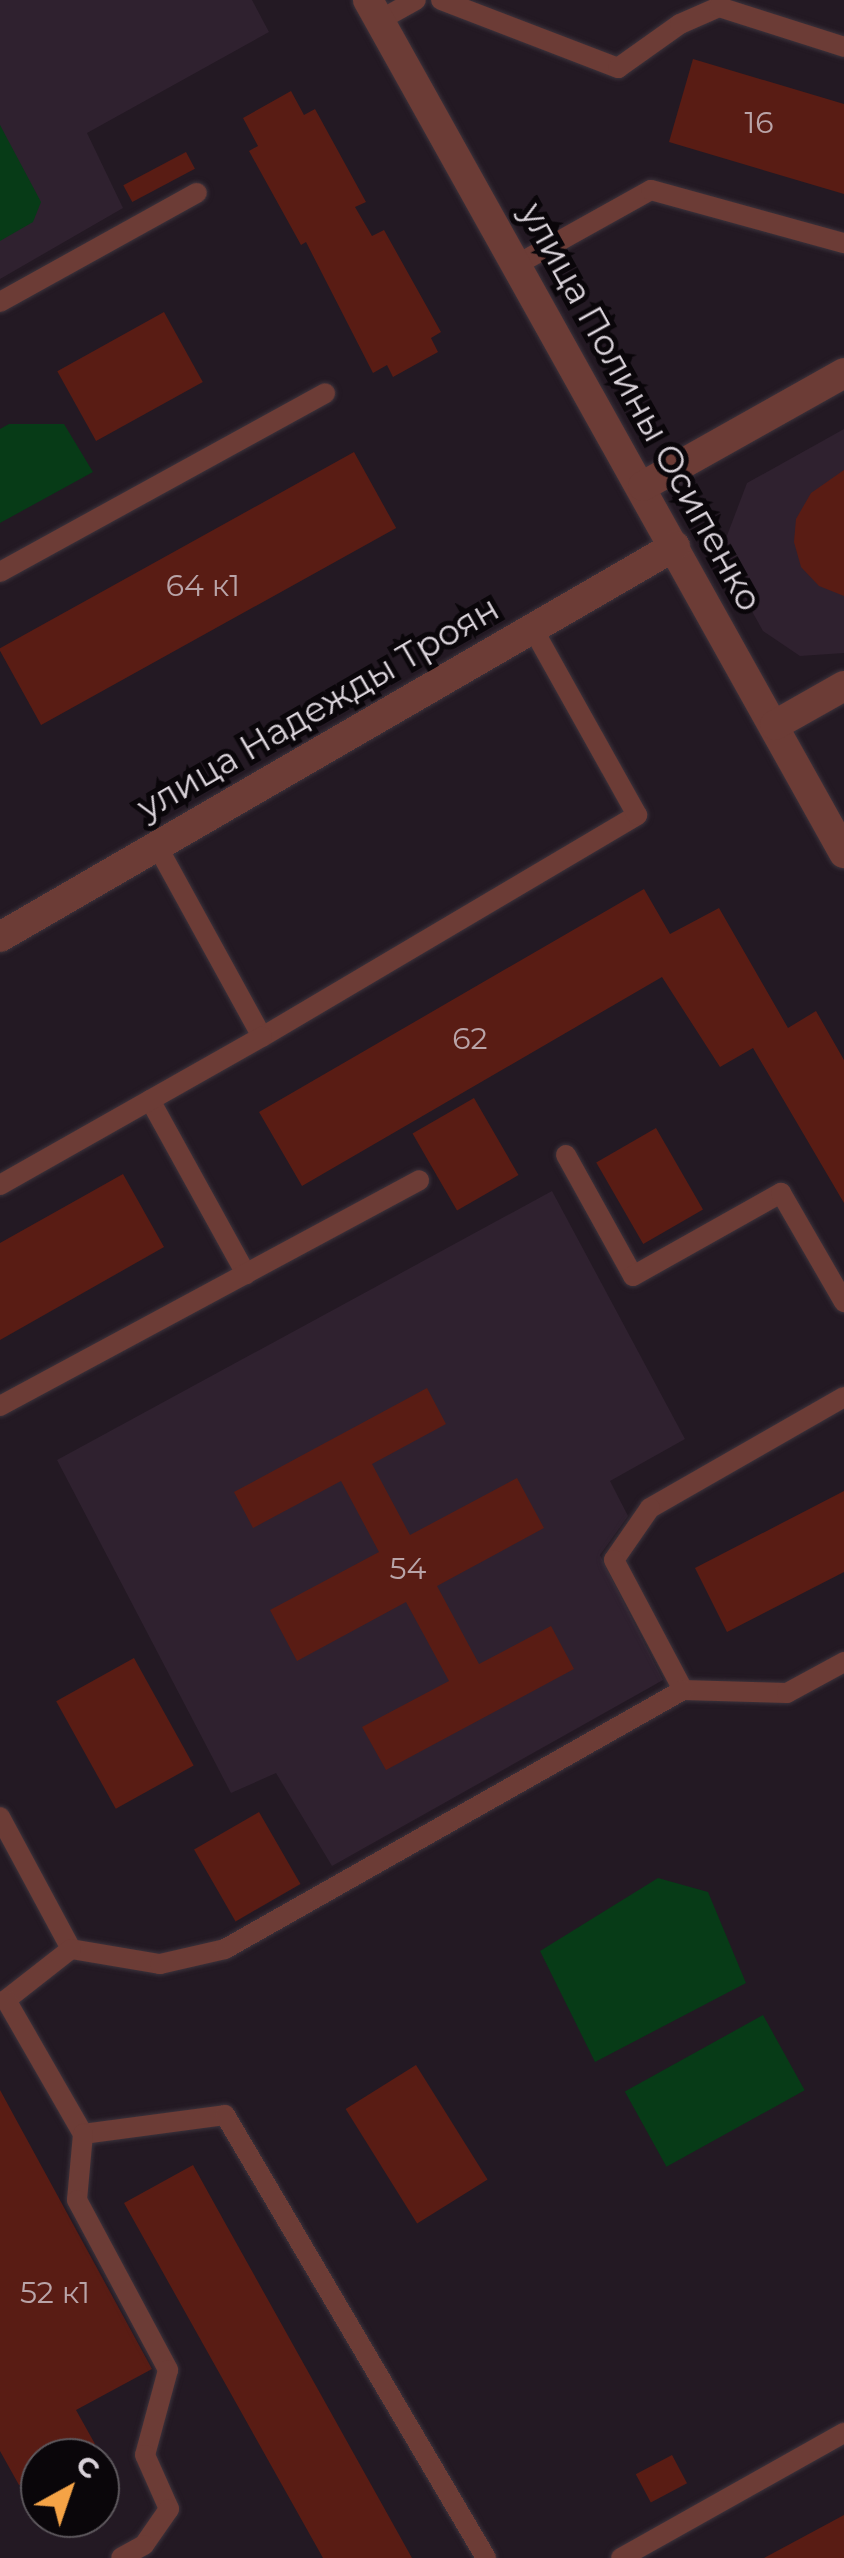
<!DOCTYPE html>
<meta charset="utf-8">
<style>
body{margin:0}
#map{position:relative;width:844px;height:2558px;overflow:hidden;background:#231923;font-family:Montserrat,sans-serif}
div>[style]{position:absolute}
.built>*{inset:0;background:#2f212f}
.green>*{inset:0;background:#073b17;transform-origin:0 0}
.building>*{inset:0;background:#591c14;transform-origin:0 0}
.roads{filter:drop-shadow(0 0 2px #3c333c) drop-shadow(0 0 2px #3c333c)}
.service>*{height:20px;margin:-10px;padding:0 10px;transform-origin:10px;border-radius:10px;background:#6c3c36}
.minor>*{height:30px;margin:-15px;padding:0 15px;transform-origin:15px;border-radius:15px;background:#6c3c36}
span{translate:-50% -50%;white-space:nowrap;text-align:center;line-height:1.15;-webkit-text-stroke:10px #0a060a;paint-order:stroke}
.number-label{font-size:30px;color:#b9a4a8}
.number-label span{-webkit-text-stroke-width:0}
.street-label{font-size:35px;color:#d9d2d9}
.north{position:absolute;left:20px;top:2438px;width:100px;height:100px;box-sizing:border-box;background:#0a060a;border:2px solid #5d585d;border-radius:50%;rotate:40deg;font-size:28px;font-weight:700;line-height:40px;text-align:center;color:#d9d2d9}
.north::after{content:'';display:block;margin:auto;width:35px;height:45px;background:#f5a346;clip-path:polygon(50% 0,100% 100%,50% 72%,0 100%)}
</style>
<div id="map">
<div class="built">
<i style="clip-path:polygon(0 0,252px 0,269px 32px,87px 133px,123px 208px,0 279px)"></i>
<i style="clip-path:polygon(844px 429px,844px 653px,800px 656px,763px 631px,720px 554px,747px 483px)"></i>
<i style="clip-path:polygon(552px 1191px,685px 1439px,610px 1481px,628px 1516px,600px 1555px,663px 1680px,332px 1866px,276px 1773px,231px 1793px,57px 1460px)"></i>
</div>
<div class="green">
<i style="clip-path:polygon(0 125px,41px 202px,33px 222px,0 241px)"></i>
<i style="clip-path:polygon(9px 424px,64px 424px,93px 472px,0 523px,0 429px)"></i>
<i style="clip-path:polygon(658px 1878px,708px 1892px,746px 1983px,595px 2062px,540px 1951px)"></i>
<i style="left:763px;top:2015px;width:86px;height:158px;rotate:61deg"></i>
</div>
<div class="building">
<i style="clip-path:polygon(693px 59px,844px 104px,844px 194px,669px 142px)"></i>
<i style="clip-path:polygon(291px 91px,304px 115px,315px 109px,366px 202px,355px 207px,372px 236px,384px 230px,441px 332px,431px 338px,438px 352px,393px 377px,387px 365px,373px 373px,306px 242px,301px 245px,249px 151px,258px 146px,243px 118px)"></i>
<i style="left:186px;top:152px;width:19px;height:71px;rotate:62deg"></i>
<i style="left:164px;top:312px;width:80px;height:122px;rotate:61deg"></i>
<i style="left:354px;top:452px;width:87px;height:406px;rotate:61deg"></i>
<i style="clip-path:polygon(844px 470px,844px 596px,819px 586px,801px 567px,794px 542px,796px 519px,811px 493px)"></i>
<i style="clip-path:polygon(644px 889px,670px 934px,719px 908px,788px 1028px,816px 1011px,844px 1060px,844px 1203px,753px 1048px,720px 1067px,662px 977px,302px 1186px,259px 1112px)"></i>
<i style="left:474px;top:1098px;width:89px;height:71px;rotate:60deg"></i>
<i style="left:656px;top:1128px;width:94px;height:69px;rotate:60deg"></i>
<i style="clip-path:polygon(123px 1174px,164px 1247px,0 1340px,0 1243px)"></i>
<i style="clip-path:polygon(427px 1388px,446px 1424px,372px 1464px,410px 1535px,517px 1478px,544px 1528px,437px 1586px,479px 1664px,551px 1626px,574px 1669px,386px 1770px,362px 1727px,449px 1681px,406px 1602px,297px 1661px,270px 1610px,379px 1552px,341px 1481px,253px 1528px,234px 1492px)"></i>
<i style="clip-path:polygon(844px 1491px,844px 1572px,727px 1632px,695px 1568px)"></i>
<i style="left:134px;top:1658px;width:123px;height:89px;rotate:61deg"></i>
<i style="left:259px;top:1812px;width:83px;height:75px;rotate:60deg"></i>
<i style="left:416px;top:2065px;width:135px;height:83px;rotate:58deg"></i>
<i style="clip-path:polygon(0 2090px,152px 2369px,76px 2410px,95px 2444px,69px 2458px,40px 2458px,40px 2474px,19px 2485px,0 2451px)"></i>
<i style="clip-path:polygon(193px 2165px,224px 2221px,412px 2558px,323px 2558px,124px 2203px)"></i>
<i style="left:672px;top:2455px;width:32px;height:41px;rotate:62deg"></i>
<i style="clip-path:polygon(844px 2515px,844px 2558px,764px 2558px)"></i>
</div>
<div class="roads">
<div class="service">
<i style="left:441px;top:0;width:190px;rotate:21deg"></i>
<i style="left:618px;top:68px;width:76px;rotate:-35.4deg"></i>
<i style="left:680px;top:24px;width:43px;rotate:-23.6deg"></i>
<i style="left:719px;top:7px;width:131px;rotate:17.7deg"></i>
<i style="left:380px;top:20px;width:41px;rotate:-29.1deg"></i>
<i style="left:518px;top:264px;width:152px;rotate:-29.1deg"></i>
<i style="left:651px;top:190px;width:200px;rotate:15.4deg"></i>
<i style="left:0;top:302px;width:225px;rotate:-29deg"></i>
<i style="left:0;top:572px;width:371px;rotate:-28.8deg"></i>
<i style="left:156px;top:844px;width:220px;rotate:61.2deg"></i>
<i style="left:262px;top:1037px;width:436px;rotate:-30.6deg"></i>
<i style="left:637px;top:815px;width:215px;rotate:-119.2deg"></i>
<i style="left:150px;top:1100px;width:199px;rotate:61.1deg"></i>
<i style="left:566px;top:1155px;width:138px;rotate:61deg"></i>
<i style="left:633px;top:1276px;width:170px;rotate:-29.3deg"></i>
<i style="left:781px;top:1193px;width:126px;rotate:60deg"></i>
<i style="left:0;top:1185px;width:301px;rotate:-29.5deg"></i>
<i style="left:844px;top:1397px;width:224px;rotate:150.2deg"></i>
<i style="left:650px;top:1508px;width:63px;rotate:124.7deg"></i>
<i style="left:614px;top:1560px;width:147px;rotate:62deg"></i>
<i style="left:683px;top:1690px;width:104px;rotate:1.7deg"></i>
<i style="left:787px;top:1693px;width:65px;rotate:-28.5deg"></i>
<i style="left:0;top:1406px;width:476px;rotate:-28.3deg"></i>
<i style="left:0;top:1817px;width:150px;rotate:61.7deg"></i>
<i style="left:71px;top:1949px;width:90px;rotate:9.6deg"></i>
<i style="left:160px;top:1964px;width:67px;rotate:-13deg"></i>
<i style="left:225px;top:1949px;width:526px;rotate:-29.49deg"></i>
<i style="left:71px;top:1949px;width:83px;rotate:141.9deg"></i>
<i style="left:6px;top:2000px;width:155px;rotate:60.1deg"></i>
<i style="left:83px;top:2134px;width:143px;rotate:-7.6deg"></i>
<i style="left:225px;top:2115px;width:514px;rotate:59.49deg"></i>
<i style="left:83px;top:2134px;width:66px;rotate:95.2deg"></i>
<i style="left:77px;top:2200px;width:193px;rotate:61.8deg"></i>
<i style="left:168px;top:2370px;width:88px;rotate:105.1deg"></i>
<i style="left:145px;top:2455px;width:59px;rotate:66deg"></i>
<i style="left:169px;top:2509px;width:44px;rotate:124.8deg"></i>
<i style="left:144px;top:2545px;width:26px;rotate:151deg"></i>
<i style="left:621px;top:2558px;width:256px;rotate:-29.3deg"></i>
</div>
<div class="minor">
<i style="left:368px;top:0;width:977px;rotate:60.84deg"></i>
<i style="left:643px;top:486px;width:231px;rotate:-29.3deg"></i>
<i style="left:775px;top:725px;width:79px;rotate:-29.5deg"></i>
<i style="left:0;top:937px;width:780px;rotate:-30.08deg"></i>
</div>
</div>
<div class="number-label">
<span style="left:759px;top:123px">16</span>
<span style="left:203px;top:586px">64 к1</span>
<span style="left:470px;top:1039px">62</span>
<span style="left:408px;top:1569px">54</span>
<span style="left:55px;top:2293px">52 к1</span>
</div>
<div class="street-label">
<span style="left:641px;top:407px;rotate:61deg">улица Полины Осипенко</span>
<span style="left:318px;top:708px;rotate:-30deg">улица Надежды Троян</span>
</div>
<div class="north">С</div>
</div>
